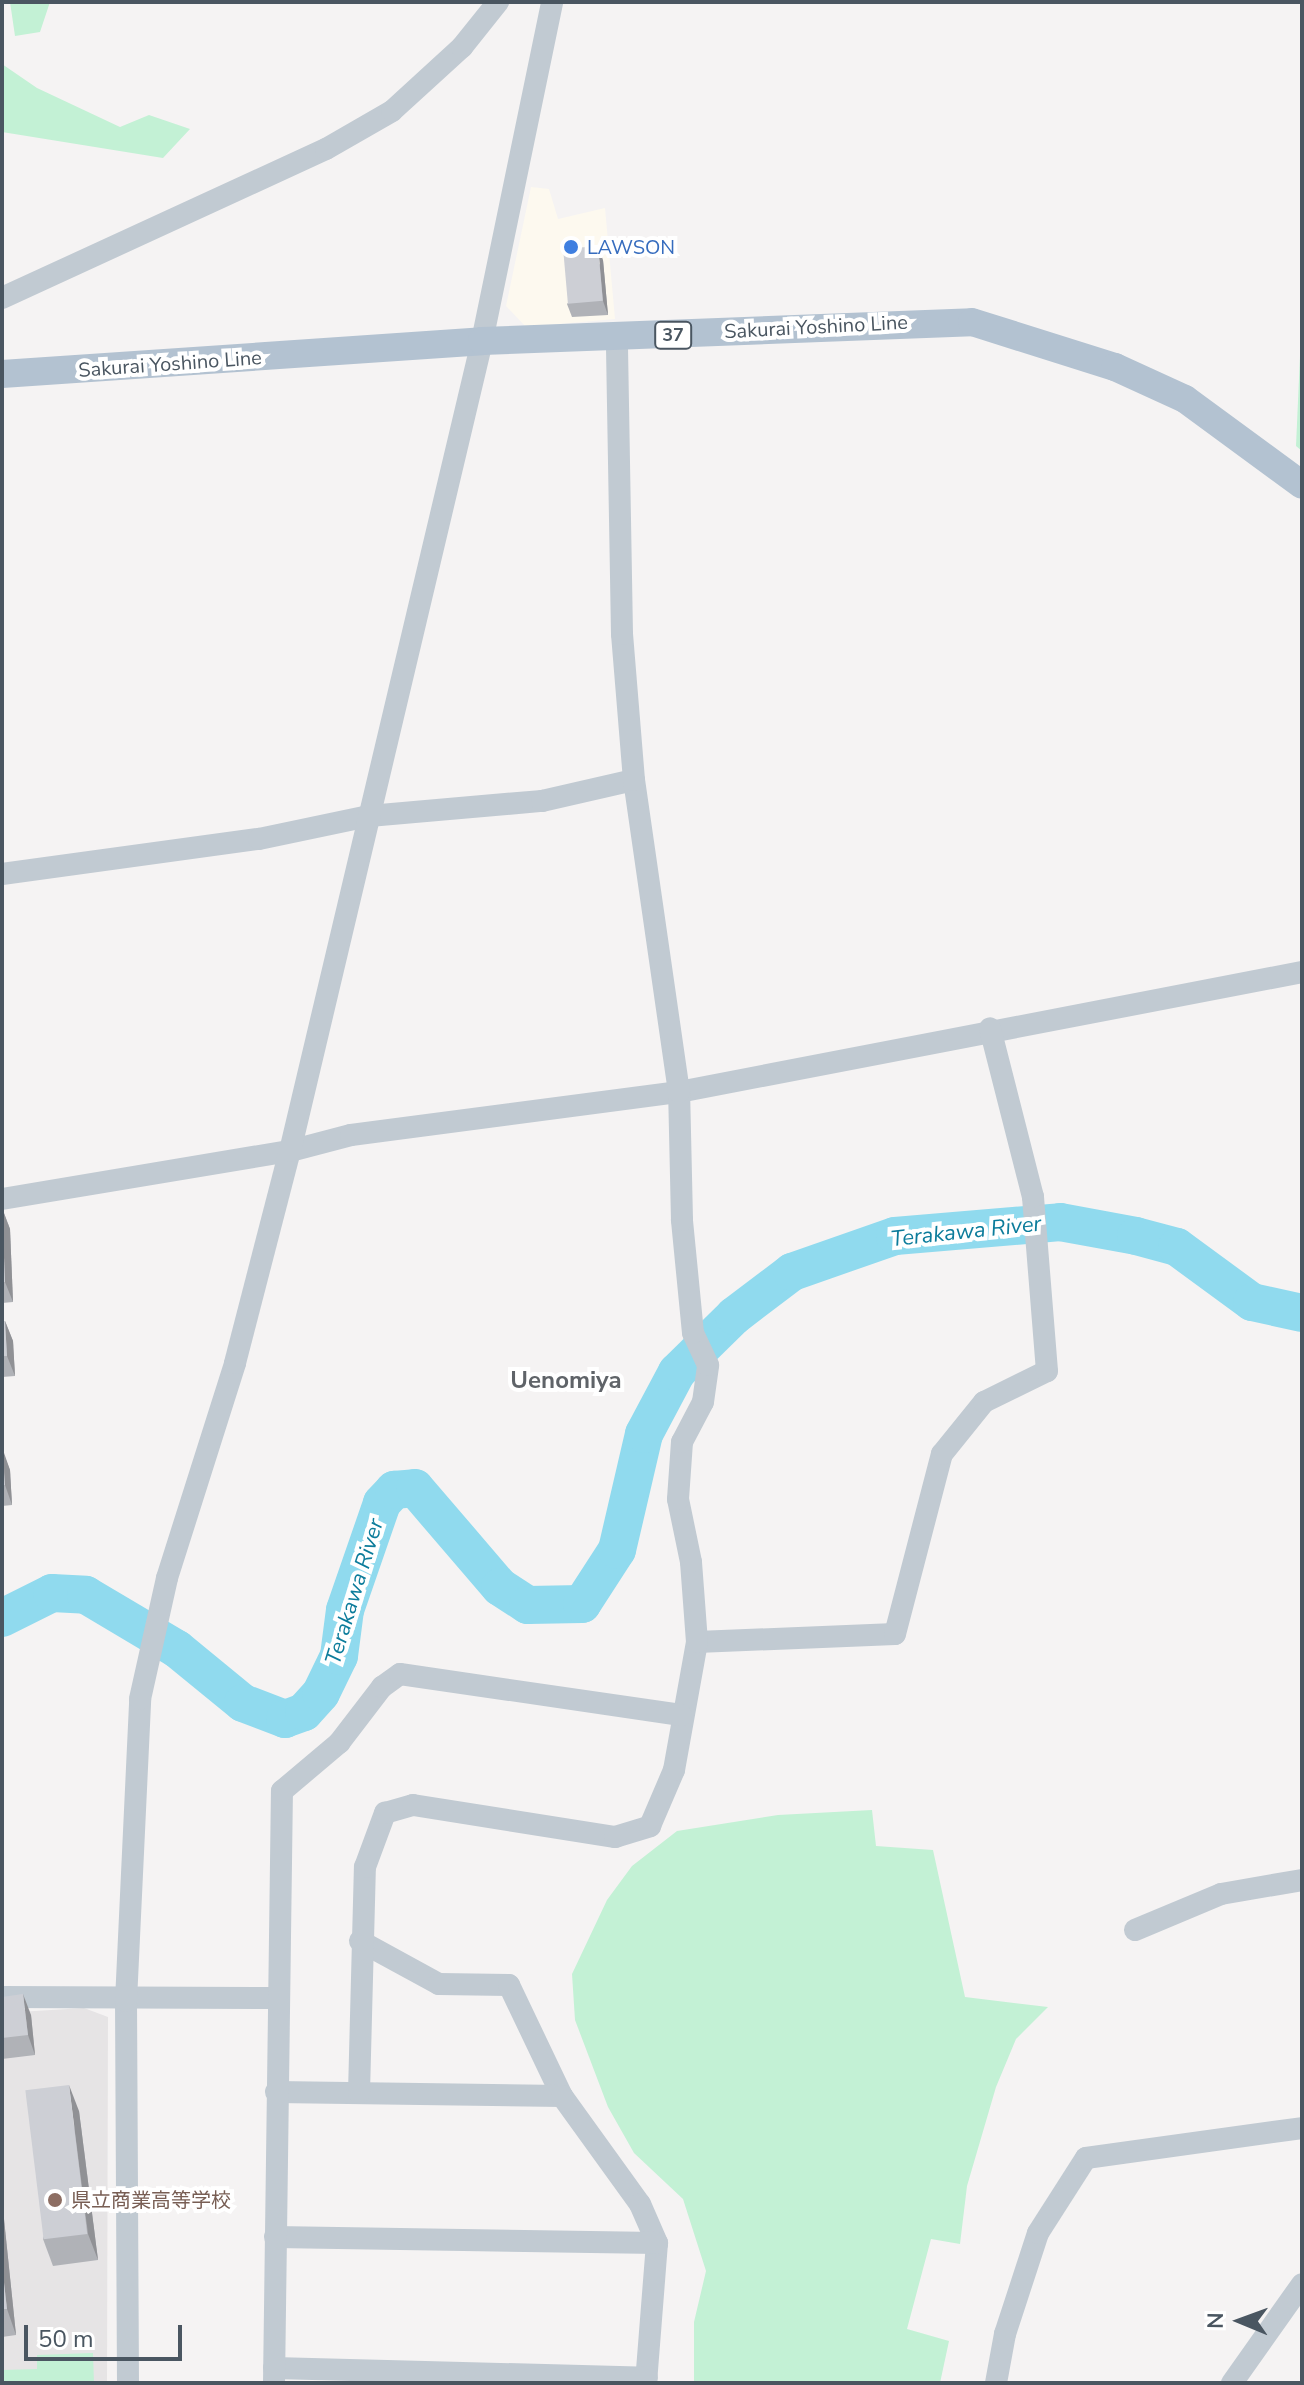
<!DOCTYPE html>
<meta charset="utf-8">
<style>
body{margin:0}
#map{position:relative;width:1304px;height:2385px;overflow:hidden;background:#f5f3f3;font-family:"Nunito Sans","Noto Sans JP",sans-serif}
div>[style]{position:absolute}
.commercial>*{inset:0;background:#fdf9ef}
.education>*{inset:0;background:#e6e4e5}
.green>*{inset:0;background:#c3f1d5}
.river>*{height:38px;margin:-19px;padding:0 19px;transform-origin:19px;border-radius:19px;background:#90daee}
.minor>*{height:22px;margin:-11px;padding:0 11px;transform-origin:11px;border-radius:11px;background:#c1cad2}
.major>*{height:28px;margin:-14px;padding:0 14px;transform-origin:14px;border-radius:14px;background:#b3c2d1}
.wall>*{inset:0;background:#b0b2b7}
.shaded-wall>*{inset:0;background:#909195}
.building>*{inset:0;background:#cdcfd5;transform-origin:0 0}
.dots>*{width:22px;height:22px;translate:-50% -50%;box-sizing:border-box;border:4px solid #fff;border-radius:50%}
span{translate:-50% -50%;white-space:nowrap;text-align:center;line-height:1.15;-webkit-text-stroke:8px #fff;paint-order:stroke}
.shield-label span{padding:2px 6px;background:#fff;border:2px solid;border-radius:6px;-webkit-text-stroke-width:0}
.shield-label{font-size:18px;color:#4a5661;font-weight:700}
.shop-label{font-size:20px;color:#366cbe}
.left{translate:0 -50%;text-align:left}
.street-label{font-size:20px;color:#4a5661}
.education-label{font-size:20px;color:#785e54}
.water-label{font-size:22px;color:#0c7c9b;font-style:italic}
.quarter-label{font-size:24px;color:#5f6368;font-weight:700}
.frame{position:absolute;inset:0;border:4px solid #4a5661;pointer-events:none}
.north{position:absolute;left:1200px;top:2281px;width:80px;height:80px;-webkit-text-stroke:6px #fff;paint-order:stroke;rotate:271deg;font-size:22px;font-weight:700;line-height:32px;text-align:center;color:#4a5661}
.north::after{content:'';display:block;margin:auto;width:28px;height:36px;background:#4a5661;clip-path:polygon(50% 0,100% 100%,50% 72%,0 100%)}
.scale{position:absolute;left:24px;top:2325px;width:158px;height:36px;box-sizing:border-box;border:4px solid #4a5661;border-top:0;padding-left:10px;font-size:24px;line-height:28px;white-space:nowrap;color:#4a5661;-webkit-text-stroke:6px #fff;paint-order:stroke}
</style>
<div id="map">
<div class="commercial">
<i style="clip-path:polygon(531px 187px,549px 189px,558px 219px,605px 208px,615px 319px,526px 327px,506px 306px)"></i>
</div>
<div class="education">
<i style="clip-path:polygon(84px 2008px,108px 2017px,107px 2383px,2px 2383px,2px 2013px)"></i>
</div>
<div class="green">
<i style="clip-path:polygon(10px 2px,50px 2px,40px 32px,15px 36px)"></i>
<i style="clip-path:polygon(2px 64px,37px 88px,120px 127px,149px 115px,190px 129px,163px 158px,2px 132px)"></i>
<i style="clip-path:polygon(1302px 311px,1302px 451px,1296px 446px)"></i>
<i style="clip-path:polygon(872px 1810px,876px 1846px,933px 1850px,965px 1997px,1048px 2007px,1016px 2039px,996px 2087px,967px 2186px,960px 2244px,931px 2239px,907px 2329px,949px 2341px,940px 2383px,694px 2383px,694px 2322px,706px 2271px,683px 2199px,634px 2153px,608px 2107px,575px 2020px,572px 1974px,607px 1900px,632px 1866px,677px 1831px,778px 1815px)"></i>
<i style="clip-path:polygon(93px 2353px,94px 2383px,2px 2383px,2px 2370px,37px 2369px,37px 2355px)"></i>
</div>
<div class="river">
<i style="left:2px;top:1618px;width:56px;rotate:-26.6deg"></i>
<i style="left:52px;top:1593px;width:34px;rotate:3deg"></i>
<i style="left:86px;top:1595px;width:106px;rotate:30.7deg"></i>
<i style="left:177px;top:1649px;width:85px;rotate:39.3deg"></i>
<i style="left:243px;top:1703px;width:45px;rotate:20.9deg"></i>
<i style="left:285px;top:1719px;width:20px;rotate:-20deg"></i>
<i style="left:304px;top:1712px;width:25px;rotate:-48deg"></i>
<i style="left:321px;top:1693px;width:41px;rotate:-64.1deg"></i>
<i style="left:339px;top:1656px;width:46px;rotate:-82.6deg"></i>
<i style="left:345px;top:1610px;width:113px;rotate:-70.9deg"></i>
<i style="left:382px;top:1503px;width:18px;rotate:-47deg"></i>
<i style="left:394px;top:1490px;width:21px;rotate:-5deg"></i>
<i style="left:415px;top:1488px;width:130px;rotate:49.4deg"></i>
<i style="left:500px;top:1587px;width:33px;rotate:33deg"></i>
<i style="left:528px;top:1605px;width:54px;rotate:-1.1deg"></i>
<i style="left:582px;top:1604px;width:64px;rotate:-57.1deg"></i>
<i style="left:617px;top:1550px;width:119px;rotate:-76.9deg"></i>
<i style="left:644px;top:1434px;width:70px;rotate:-62deg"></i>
<i style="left:677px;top:1372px;width:80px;rotate:-44.5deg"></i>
<i style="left:734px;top:1316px;width:73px;rotate:-37.2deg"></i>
<i style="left:792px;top:1272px;width:109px;rotate:-19.3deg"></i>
<i style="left:895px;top:1236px;width:166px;rotate:-4.8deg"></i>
<i style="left:1060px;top:1222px;width:77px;rotate:10.4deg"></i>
<i style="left:1136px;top:1236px;width:42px;rotate:15deg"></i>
<i style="left:1177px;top:1247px;width:93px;rotate:36.3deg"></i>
<i style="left:1252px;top:1302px;width:51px;rotate:12.4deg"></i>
</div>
<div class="minor">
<i style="left:2px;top:298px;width:357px;rotate:-24.7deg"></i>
<i style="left:326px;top:149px;width:76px;rotate:-29.9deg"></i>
<i style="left:392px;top:111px;width:95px;rotate:-42.4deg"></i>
<i style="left:462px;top:47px;width:58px;rotate:-51.3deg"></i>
<i style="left:2px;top:874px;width:259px;rotate:-7.8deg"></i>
<i style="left:259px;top:839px;width:112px;rotate:-11.8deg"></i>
<i style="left:369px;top:816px;width:174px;rotate:-5deg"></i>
<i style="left:542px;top:801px;width:94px;rotate:-12.9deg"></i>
<i style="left:2px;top:1199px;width:292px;rotate:-9.5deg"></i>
<i style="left:290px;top:1151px;width:63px;rotate:-14.7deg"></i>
<i style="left:351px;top:1135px;width:331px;rotate:-7.5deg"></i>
<i style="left:679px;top:1092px;width:634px;rotate:-10.9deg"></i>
<i style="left:697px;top:1642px;width:198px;rotate:-2.3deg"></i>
<i style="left:895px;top:1634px;width:186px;rotate:-75.4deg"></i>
<i style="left:942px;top:1454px;width:67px;rotate:-51.1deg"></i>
<i style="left:984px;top:1402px;width:70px;rotate:-26.2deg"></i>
<i style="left:1047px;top:1371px;width:175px;rotate:-94.6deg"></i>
<i style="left:1033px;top:1197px;width:174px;rotate:-104.3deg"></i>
<i style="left:1135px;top:1930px;width:93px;rotate:-22.7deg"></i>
<i style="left:1221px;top:1894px;width:82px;rotate:-9.8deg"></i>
<i style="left:360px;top:1941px;width:90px;rotate:28.6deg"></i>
<i style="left:439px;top:1984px;width:70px;rotate:0.8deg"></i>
<i style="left:509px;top:1985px;width:123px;rotate:64.5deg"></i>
<i style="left:2px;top:1997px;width:274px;rotate:0.2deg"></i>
<i style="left:276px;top:2092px;width:286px;rotate:0.8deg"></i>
<i style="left:562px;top:2096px;width:133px;rotate:54.2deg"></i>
<i style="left:640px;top:2204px;width:43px;rotate:66.4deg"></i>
<i style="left:657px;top:2243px;width:140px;rotate:94.5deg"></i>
<i style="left:359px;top:2093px;width:226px;rotate:-88.5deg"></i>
<i style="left:365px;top:1867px;width:58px;rotate:-69.7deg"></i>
<i style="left:385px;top:1813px;width:29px;rotate:-16deg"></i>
<i style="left:413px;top:1805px;width:205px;rotate:9deg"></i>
<i style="left:615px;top:1837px;width:37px;rotate:-17deg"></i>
<i style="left:650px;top:1826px;width:61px;rotate:-66.8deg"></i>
<i style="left:674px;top:1770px;width:130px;rotate:-79.8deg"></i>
<i style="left:697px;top:1642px;width:80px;rotate:-94.3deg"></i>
<i style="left:691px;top:1562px;width:64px;rotate:-101.7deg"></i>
<i style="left:678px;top:1499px;width:57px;rotate:-86deg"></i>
<i style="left:682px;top:1442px;width:45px;rotate:-62.3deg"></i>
<i style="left:703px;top:1402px;width:37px;rotate:-82deg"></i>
<i style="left:708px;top:1365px;width:35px;rotate:-115deg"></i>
<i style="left:693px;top:1333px;width:114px;rotate:-95.6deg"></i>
<i style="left:682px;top:1220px;width:128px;rotate:-91.3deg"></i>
<i style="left:679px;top:1092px;width:315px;rotate:-98.2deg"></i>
<i style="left:634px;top:780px;width:146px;rotate:-94.7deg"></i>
<i style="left:622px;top:634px;width:296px;rotate:-91deg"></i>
<i style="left:275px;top:2237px;width:382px;rotate:0.9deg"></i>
<i style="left:274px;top:2368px;width:373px;rotate:1.5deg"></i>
<i style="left:128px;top:2383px;width:382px;rotate:-90.3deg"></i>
<i style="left:126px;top:2001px;width:302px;rotate:-87.3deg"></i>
<i style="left:140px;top:1699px;width:124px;rotate:-77.4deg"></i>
<i style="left:167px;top:1578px;width:225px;rotate:-72.4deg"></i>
<i style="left:235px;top:1363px;width:219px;rotate:-75.5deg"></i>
<i style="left:290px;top:1151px;width:832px;rotate:-76.66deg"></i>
<i style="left:482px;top:341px;width:346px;rotate:-78.3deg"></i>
<i style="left:274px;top:2383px;width:592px;rotate:-89.23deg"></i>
<i style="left:282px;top:1791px;width:75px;rotate:-40.1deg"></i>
<i style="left:339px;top:1743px;width:71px;rotate:-52.5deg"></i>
<i style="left:382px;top:1687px;width:22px;rotate:-36deg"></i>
<i style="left:400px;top:1674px;width:284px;rotate:8.3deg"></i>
<i style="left:996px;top:2383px;width:50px;rotate:-79.6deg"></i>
<i style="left:1005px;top:2334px;width:106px;rotate:-71.9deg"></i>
<i style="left:1038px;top:2233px;width:89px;rotate:-57.4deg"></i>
<i style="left:1086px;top:2158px;width:218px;rotate:-7.9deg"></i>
<i style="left:1232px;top:2383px;width:121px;rotate:-54.7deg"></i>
</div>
<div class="major">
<i style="left:2px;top:374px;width:481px;rotate:-3.9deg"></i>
<i style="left:482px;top:341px;width:490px;rotate:-2.2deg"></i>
<i style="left:972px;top:322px;width:150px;rotate:17.5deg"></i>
<i style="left:1115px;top:367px;width:77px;rotate:24.6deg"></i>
<i style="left:1185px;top:399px;width:145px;rotate:36.3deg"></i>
</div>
<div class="wall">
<i style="clip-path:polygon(603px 260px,608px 315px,572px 317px,567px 304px)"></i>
<i style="clip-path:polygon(2px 1208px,10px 1229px,13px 1302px,2px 1303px)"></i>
<i style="clip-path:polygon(2px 1321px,5px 1321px,13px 1341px,15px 1376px,2px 1377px)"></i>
<i style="clip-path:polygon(2px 1450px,10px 1470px,12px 1505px,2px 1506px)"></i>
<i style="clip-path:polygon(2px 1997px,31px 2015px,35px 2055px,2px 2059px)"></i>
<i style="clip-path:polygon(79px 2111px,98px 2260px,53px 2266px,43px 2239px)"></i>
<i style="clip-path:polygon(2px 2200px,16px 2335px,2px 2337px)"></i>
</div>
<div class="shaded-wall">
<i style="clip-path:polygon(598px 246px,603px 260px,608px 315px,603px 301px)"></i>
<i style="clip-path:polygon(2px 1208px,10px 1229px,13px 1302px,5px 1282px)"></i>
<i style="clip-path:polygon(5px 1321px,13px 1341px,15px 1376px,7px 1356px)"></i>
<i style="clip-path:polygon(3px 1450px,10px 1470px,12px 1505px,5px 1485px)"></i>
<i style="clip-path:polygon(23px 1994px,31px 2015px,35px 2055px,28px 2035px)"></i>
<i style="clip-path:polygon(69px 2085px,79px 2111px,98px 2260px,88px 2234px)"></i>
<i style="clip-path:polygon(2px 2200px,16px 2335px,7px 2309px,2px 2265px)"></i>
</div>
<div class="building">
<i style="left:598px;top:246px;width:55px;height:35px;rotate:85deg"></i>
<i style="clip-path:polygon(2px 1208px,5px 1282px,2px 1282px)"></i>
<i style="clip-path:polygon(2px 1321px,5px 1321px,7px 1356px,2px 1356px)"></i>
<i style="clip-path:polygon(2px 1450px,5px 1485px,2px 1485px)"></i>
<i style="clip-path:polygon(23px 1994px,28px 2035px,2px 2038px,2px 1997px)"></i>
<i style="left:69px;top:2085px;width:150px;height:44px;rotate:83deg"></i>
<i style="clip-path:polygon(2px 2265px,7px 2309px,2px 2309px)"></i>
</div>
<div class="dots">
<i style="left:571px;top:247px;background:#3f7fe0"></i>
<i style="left:55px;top:2200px;background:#8d6e63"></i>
</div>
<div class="shield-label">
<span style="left:673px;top:335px">37</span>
</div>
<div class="shop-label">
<span class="left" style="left:587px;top:247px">LAWSON</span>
</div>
<div class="street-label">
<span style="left:816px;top:327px;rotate:-3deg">Sakurai Yoshino Line</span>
<span style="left:170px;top:364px;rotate:-4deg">Sakurai Yoshino Line</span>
</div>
<div class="education-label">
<span class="left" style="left:71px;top:2200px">県立商業高等学校</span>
</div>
<div class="water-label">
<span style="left:966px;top:1232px;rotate:-6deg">Terakawa River</span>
<span style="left:355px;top:1592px;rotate:-73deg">Terakawa River</span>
</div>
<div class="quarter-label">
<span style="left:566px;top:1381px">Uenomiya</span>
</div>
<div class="frame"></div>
<div class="north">N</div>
<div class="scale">50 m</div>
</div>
